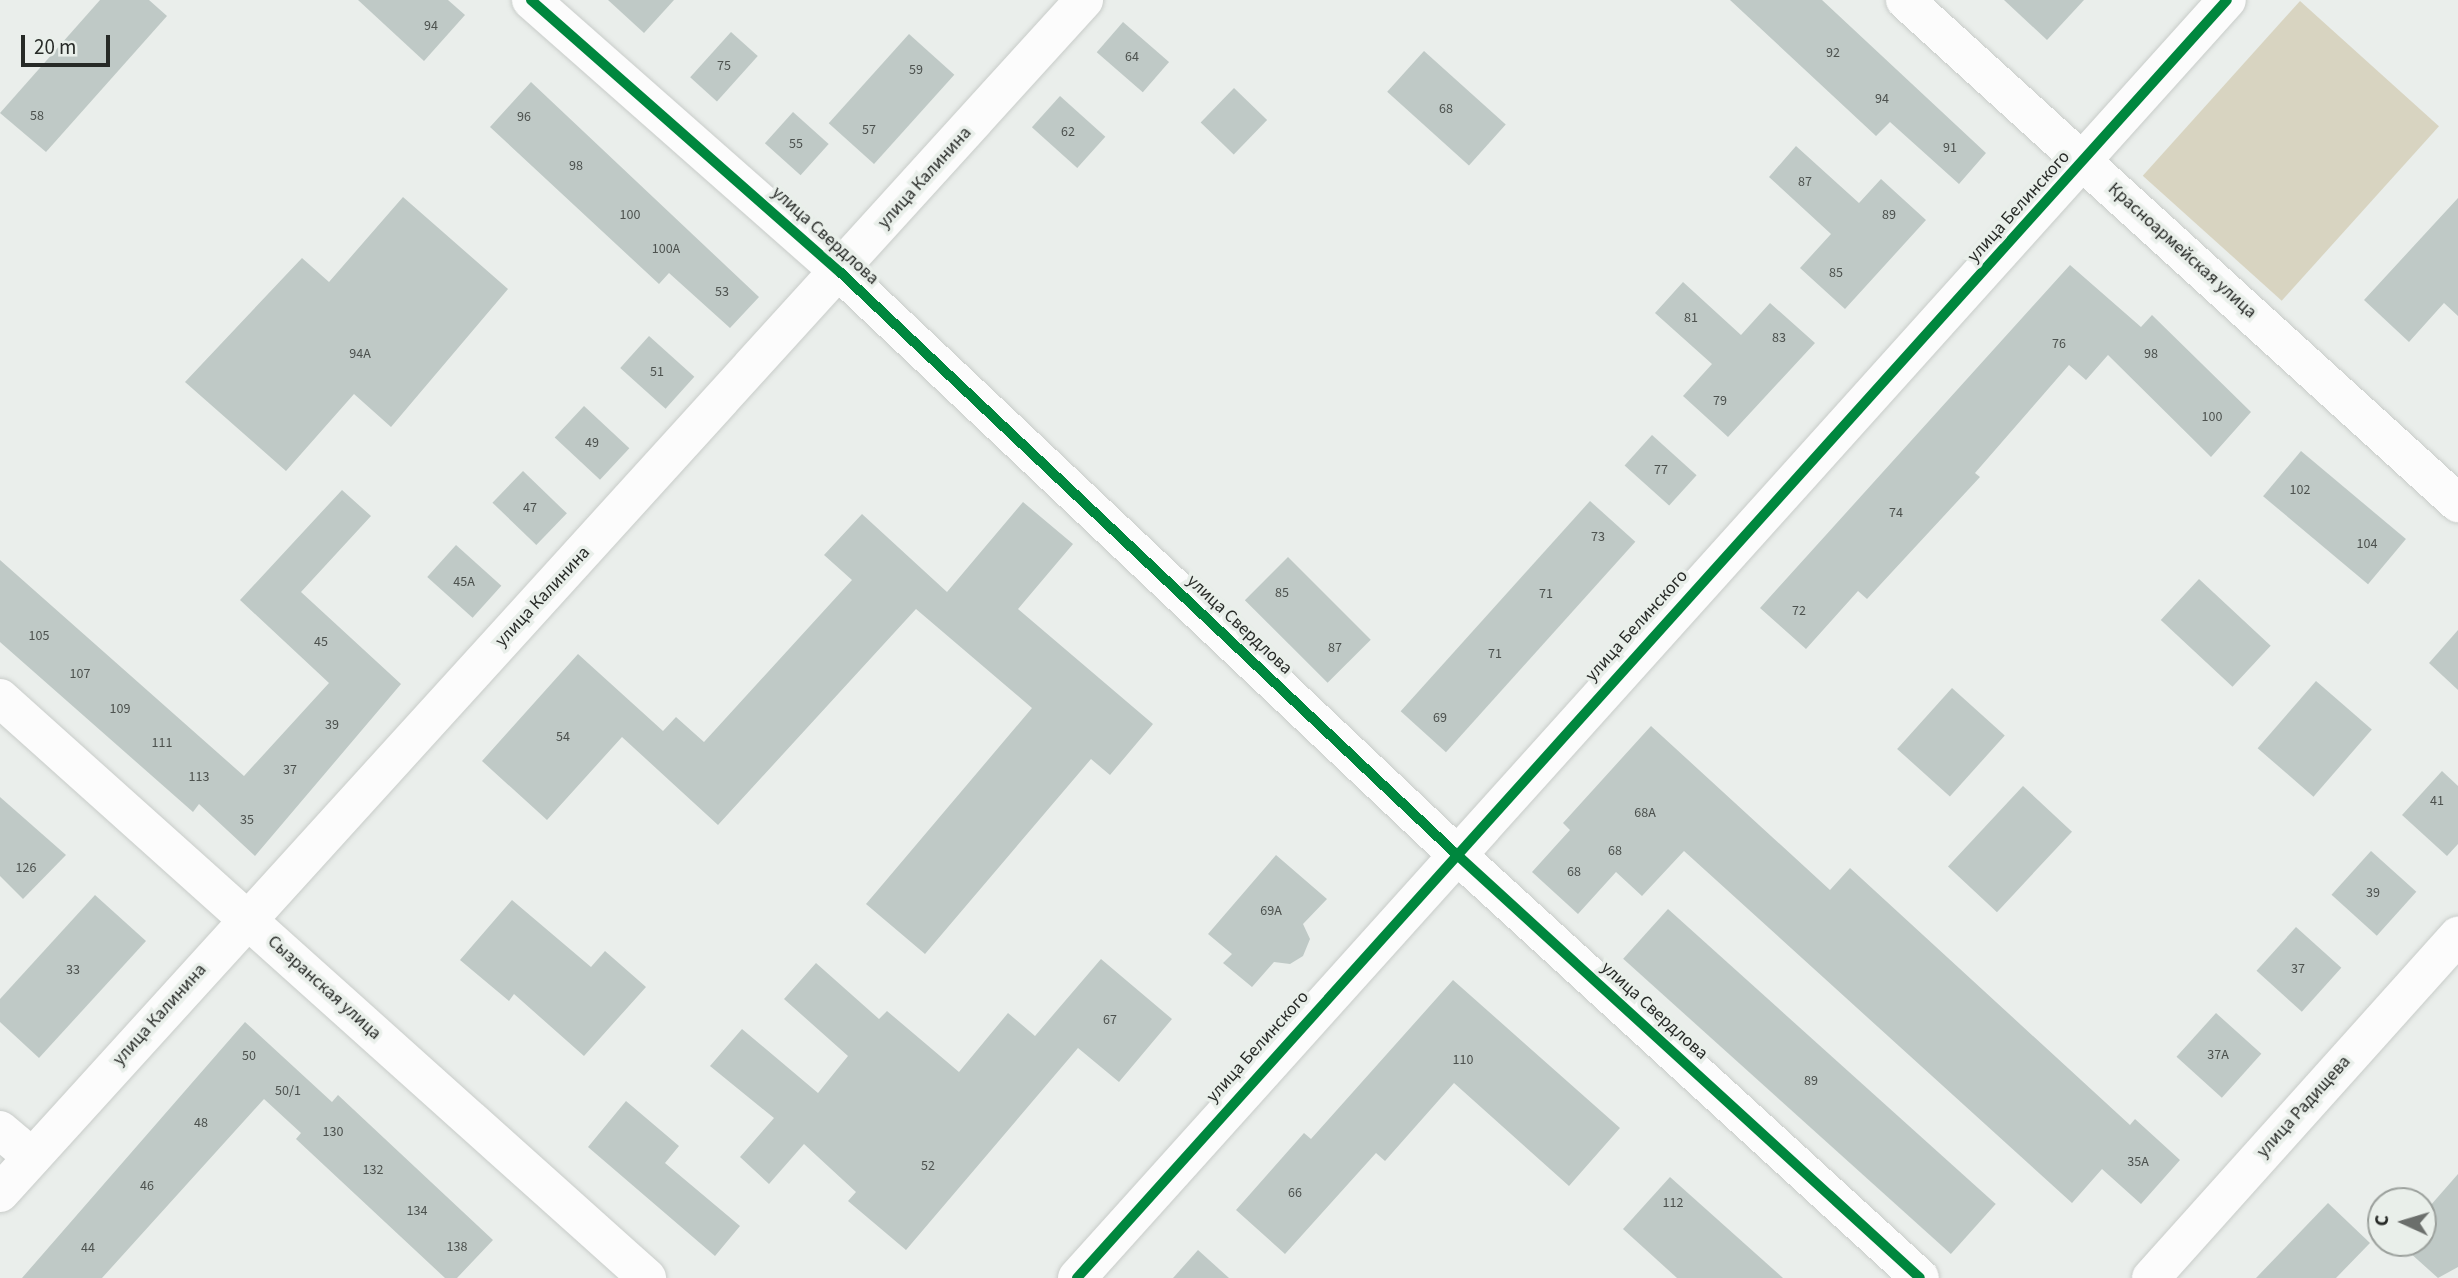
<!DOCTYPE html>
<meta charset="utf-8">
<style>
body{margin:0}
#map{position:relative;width:2458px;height:1278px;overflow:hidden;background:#eaeeeb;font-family:"Source Sans 3",sans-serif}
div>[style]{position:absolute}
.green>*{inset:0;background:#d8d4c1;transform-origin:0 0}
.building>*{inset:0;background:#bfc9c6;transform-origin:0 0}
.roads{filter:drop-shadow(0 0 2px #c8ccc9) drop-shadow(0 0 2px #c8ccc9)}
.minor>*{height:38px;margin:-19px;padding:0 19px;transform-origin:19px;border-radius:19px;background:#fcfcfc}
.cycleway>*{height:10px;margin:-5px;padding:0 5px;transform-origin:5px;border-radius:5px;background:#00873e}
span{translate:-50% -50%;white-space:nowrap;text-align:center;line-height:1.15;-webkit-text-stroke:7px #e9efea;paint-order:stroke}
.number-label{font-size:14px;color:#4d524f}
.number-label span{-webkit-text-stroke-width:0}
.street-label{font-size:18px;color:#272a27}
.north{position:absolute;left:2367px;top:1187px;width:70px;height:70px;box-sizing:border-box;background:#e9efea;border:2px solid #9ba09c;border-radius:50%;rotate:274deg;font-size:19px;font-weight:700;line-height:28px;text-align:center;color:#272a27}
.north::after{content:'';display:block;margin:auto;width:24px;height:32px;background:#6b6f6c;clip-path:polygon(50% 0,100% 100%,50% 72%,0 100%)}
.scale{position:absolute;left:21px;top:35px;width:89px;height:32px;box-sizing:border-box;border:4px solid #272a27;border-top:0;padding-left:9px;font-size:21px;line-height:24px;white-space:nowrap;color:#272a27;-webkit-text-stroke:5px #e9efea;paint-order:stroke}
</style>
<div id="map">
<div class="green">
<i style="left:2300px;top:1px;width:187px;height:235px;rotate:42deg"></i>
</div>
<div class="building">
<i style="clip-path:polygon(100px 0,149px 0,167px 16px,46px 152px,0 113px)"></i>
<i style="clip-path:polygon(358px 0,448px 0,465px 15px,424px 61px)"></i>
<i style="clip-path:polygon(608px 0,674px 0,644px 33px)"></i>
<i style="clip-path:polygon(1730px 0,1822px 0,1986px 153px,1959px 184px,1890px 122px,1876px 136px)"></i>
<i style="clip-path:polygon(2004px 0,2084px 0,2047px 40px)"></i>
<i style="left:1123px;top:22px;width:61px;height:40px;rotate:41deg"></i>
<i style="left:731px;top:32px;width:36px;height:61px;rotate:42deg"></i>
<i style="left:909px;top:34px;width:61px;height:120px;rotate:42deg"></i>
<i style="left:1424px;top:51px;width:110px;height:55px;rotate:42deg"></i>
<i style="clip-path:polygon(531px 82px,759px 297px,730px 328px,669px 273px,659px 284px,490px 127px)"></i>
<i style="left:1234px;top:88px;width:46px;height:48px;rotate:44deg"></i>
<i style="left:1060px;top:96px;width:61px;height:42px;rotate:42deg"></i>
<i style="left:793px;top:112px;width:48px;height:42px;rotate:42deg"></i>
<i style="clip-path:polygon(1796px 146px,1859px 203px,1881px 179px,1926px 220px,1845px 309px,1800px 268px,1831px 234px,1769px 177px)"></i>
<i style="clip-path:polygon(403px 197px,508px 289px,391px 427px,354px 394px,286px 471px,185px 382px,302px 258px,329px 282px)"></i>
<i style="clip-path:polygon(2458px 198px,2458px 316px,2444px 303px,2409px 342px,2364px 300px)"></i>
<i style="clip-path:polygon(2070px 265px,2141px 327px,2152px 315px,2251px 412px,2211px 457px,2108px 355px,2086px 380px,2069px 365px,1975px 473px,1980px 477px,1867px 599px,1858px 591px,1806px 649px,1760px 608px)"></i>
<i style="clip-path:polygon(1683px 282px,1741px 335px,1770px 303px,1815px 343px,1728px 437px,1683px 396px,1712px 364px,1655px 313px)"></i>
<i style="left:649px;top:336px;width:61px;height:43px;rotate:42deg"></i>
<i style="left:584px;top:406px;width:62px;height:43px;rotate:43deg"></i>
<i style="left:1652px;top:435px;width:60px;height:41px;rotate:42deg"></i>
<i style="left:2301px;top:451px;width:137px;height:59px;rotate:40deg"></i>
<i style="left:523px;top:471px;width:61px;height:44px;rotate:44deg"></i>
<i style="clip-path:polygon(342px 490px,371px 516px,301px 592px,401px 684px,255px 856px,199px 804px,193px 812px,0 642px,0 560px,244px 776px,329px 683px,240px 600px)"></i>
<i style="left:1590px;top:501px;width:61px;height:283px;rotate:42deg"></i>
<i style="clip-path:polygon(1023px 502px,1073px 544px,1018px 609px,1153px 724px,1110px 775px,1091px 759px,925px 954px,866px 904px,1032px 708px,916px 609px,718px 825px,622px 737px,547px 820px,482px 761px,578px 654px,663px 731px,676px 717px,704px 742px,852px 580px,824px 555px,862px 514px,947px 592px)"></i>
<i style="left:456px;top:545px;width:61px;height:43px;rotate:42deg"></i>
<i style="left:1288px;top:557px;width:117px;height:61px;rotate:45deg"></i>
<i style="left:2199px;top:579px;width:98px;height:56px;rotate:43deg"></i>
<i style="clip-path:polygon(2458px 630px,2458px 690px,2429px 663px)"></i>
<i style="left:2316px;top:681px;width:74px;height:89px;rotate:41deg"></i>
<i style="left:1952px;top:688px;width:71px;height:82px;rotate:42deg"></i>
<i style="clip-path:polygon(1651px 726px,1830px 890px,1850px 868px,2130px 1125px,2135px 1119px,2180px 1160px,2141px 1204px,2102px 1169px,2072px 1203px,1684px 851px,1642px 896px,1616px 872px,1578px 914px,1532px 872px,1570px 830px,1563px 823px)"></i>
<i style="clip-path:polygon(2442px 771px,2458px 786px,2458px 844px,2447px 856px,2402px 815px)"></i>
<i style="left:2023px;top:786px;width:67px;height:110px;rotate:43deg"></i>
<i style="clip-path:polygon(0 797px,66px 855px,23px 899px,0 876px)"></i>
<i style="left:2371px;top:851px;width:61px;height:59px;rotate:42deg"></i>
<i style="clip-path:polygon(1276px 855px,1327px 899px,1303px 924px,1310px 939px,1303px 956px,1290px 964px,1274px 962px,1252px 987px,1223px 963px,1232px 954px,1208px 934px)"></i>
<i style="clip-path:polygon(95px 895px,146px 941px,39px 1058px,0 1022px,0 999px)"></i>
<i style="clip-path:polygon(512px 900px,591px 967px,605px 951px,646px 987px,584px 1056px,514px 994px,509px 1001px,460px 960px)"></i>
<i style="left:1668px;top:909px;width:441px;height:67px;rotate:42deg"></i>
<i style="left:2296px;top:927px;width:61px;height:59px;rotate:42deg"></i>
<i style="clip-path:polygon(1101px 959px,1172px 1019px,1119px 1082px,1078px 1048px,906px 1250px,848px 1201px,856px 1192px,804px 1144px,769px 1184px,740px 1157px,774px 1118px,710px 1066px,742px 1029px,818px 1093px,848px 1056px,784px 999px,816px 963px,879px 1019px,887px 1011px,959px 1072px,1008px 1013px,1035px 1036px)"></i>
<i style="clip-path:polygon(1453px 980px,1620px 1128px,1569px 1186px,1454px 1083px,1385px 1161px,1376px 1153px,1285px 1254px,1236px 1210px,1304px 1133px,1311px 1139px)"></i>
<i style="left:2216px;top:1013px;width:61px;height:59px;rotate:42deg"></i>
<i style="clip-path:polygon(245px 1022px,332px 1102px,338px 1095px,493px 1240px,457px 1278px,445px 1278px,296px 1139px,301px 1133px,264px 1099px,102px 1278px,22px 1278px)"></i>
<i style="clip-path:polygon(626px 1101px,679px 1146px,665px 1163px,740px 1226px,715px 1256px,588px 1147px)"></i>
<i style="clip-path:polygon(2458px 1174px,2458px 1267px,2438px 1278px,2399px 1243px,2423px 1243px,2423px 1214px)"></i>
<i style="clip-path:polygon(1670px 1177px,1783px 1278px,1677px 1278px,1623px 1229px)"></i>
<i style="clip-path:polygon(2328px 1203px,2370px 1243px,2336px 1278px,2256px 1278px)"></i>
<i style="clip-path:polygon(1198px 1250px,1229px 1278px,1173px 1278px)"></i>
</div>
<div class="roads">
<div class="minor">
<i style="left:531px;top:0;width:413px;rotate:41.4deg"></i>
<i style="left:841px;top:273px;width:843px;rotate:43.37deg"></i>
<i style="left:1454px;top:852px;width:631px;rotate:42.43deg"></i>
<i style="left:1905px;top:0;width:748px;rotate:42.29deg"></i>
<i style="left:0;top:698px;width:869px;rotate:41.87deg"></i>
<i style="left:0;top:1130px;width:42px;rotate:40.2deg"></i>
<i style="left:0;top:1193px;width:1612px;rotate:-47.74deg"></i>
<i style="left:1077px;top:1278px;width:1719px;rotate:-48.02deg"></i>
<i style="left:2151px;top:1278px;width:460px;rotate:-48.1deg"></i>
</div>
</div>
<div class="cycleway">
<i style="left:531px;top:0;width:413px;rotate:41.4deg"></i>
<i style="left:841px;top:273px;width:843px;rotate:43.37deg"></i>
<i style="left:1454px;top:852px;width:631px;rotate:42.43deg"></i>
<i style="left:1077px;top:1278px;width:1719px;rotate:-48.02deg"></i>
</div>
<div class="number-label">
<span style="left:431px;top:26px">94</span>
<span style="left:1833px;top:53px">92</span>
<span style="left:1132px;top:57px">64</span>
<span style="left:724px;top:66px">75</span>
<span style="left:916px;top:70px">59</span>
<span style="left:1882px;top:99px">94</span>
<span style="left:1446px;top:109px">68</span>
<span style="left:37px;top:116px">58</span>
<span style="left:524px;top:117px">96</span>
<span style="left:869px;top:130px">57</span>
<span style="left:1068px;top:132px">62</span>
<span style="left:796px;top:144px">55</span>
<span style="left:1950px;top:148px">91</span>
<span style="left:576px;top:166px">98</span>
<span style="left:1805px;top:182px">87</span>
<span style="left:630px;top:215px">100</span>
<span style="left:1889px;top:215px">89</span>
<span style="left:666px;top:249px">100А</span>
<span style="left:1836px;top:273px">85</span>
<span style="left:722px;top:292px">53</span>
<span style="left:1691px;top:318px">81</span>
<span style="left:1779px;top:338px">83</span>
<span style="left:2059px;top:344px">76</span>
<span style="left:360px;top:354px">94А</span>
<span style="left:2151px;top:354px">98</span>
<span style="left:657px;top:372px">51</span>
<span style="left:1720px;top:401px">79</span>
<span style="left:2212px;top:417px">100</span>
<span style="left:592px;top:443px">49</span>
<span style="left:1661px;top:470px">77</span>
<span style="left:2300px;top:490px">102</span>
<span style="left:530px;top:508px">47</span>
<span style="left:1896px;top:513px">74</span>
<span style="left:1598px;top:537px">73</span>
<span style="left:2367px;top:544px">104</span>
<span style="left:464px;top:582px">45А</span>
<span style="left:1282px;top:593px">85</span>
<span style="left:1546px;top:594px">71</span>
<span style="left:1799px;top:611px">72</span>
<span style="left:39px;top:636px">105</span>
<span style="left:321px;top:642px">45</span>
<span style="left:1335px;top:648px">87</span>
<span style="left:1495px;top:654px">71</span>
<span style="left:80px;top:674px">107</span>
<span style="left:120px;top:709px">109</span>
<span style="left:1440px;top:718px">69</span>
<span style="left:332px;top:725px">39</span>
<span style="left:563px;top:737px">54</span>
<span style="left:162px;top:743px">111</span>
<span style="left:290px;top:770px">37</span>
<span style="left:199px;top:777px">113</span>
<span style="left:2437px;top:801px">41</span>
<span style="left:1645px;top:813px">68А</span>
<span style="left:247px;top:820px">35</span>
<span style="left:1615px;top:851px">68</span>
<span style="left:26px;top:868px">126</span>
<span style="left:1574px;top:872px">68</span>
<span style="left:2373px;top:893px">39</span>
<span style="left:1271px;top:911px">69А</span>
<span style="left:2298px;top:969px">37</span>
<span style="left:73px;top:970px">33</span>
<span style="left:1110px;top:1020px">67</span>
<span style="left:2218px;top:1055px">37А</span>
<span style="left:249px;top:1056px">50</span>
<span style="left:1463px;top:1060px">110</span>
<span style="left:1811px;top:1081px">89</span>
<span style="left:288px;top:1091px">50/1</span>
<span style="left:201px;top:1123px">48</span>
<span style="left:333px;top:1132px">130</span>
<span style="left:2138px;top:1162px">35А</span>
<span style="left:928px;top:1166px">52</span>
<span style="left:373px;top:1170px">132</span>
<span style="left:147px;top:1186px">46</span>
<span style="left:1295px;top:1193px">66</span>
<span style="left:1673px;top:1203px">112</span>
<span style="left:417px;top:1211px">134</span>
<span style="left:457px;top:1247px">138</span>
<span style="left:88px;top:1248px">44</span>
</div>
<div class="street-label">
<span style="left:925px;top:178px;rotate:-48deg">улица Калинина</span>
<span style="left:2019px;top:207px;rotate:-48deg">улица Белинского</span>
<span style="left:825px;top:236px;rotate:42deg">улица Свердлова</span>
<span style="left:2182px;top:251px;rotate:42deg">Красноармейская улица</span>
<span style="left:543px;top:597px;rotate:-47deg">улица Калинина</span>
<span style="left:1239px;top:625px;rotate:43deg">улица Свердлова</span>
<span style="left:1637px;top:626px;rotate:-48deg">улица Белинского</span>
<span style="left:324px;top:988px;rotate:42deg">Сызранская улица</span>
<span style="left:1654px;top:1011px;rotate:42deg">улица Свердлова</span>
<span style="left:160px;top:1015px;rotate:-48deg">улица Калинина</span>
<span style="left:1258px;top:1047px;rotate:-48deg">улица Белинского</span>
<span style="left:2304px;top:1107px;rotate:-48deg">улица Радищева</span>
</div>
<div class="north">С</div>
<div class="scale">20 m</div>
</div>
